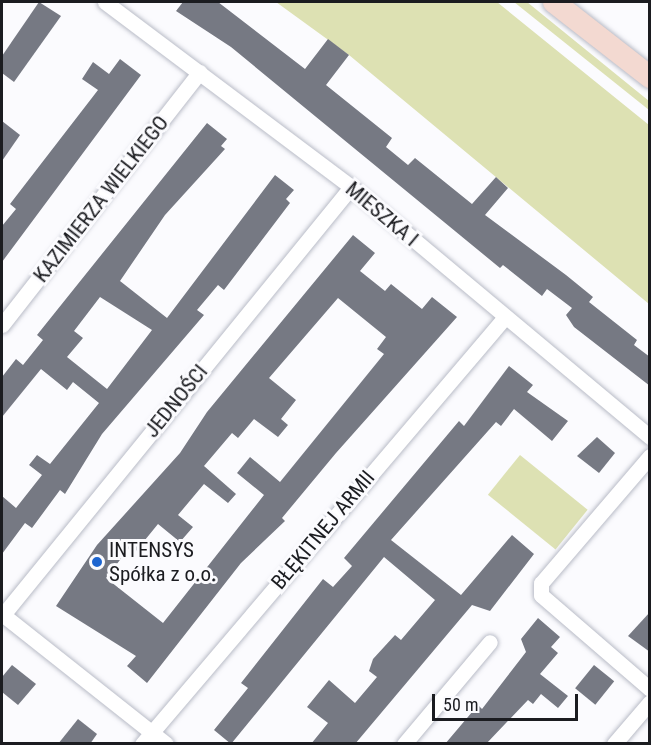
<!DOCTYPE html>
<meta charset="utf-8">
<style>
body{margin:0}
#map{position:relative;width:651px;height:745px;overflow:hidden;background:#fbfbfe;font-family:"Roboto Condensed",sans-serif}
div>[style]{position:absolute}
.green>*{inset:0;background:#dde1b3;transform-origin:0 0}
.building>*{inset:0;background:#767983;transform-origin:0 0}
.roads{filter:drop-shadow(0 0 2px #b9bcc7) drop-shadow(0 0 2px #b9bcc7)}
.street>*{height:15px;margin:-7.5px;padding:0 7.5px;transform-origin:7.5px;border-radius:7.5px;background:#fff}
.secondary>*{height:22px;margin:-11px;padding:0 11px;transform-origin:11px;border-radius:11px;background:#f3d9d1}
.dots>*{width:16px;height:16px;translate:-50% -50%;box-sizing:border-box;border:3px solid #fbfbfe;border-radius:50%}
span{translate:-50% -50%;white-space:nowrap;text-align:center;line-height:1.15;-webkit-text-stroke:6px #fbfbfe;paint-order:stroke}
.street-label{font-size:21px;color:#1b1c20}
.poi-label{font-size:21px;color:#1b1c20}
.left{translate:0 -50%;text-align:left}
.frame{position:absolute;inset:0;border:3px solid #1b1c20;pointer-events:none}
.scale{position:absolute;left:432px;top:694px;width:146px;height:27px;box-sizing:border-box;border:3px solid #1b1c20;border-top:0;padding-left:8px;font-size:18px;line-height:21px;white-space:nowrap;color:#1b1c20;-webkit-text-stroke:4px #fbfbfe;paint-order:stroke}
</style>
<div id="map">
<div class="green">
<i style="clip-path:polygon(276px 2px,497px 2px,649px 125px,649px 304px,349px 55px)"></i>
<i style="clip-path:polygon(514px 2px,527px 2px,649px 101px,649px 110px)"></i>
<i style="left:520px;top:455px;width:87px;height:51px;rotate:39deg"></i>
</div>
<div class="building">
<i style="clip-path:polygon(39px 2px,61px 16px,14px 82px,2px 73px,2px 56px)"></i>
<i style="clip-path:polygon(183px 2px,218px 2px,305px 69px,328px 39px,349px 55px,326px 85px,392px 138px,386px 147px,408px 165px,415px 158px,472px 204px,496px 177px,508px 188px,485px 215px,566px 275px,593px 297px,589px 302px,637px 340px,634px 345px,650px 357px,650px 386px,574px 327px,566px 315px,572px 308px,547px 289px,542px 296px,503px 265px,500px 268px,231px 47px,176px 11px)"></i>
<i style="clip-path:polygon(120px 59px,141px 75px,2px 262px,2px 226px,16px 209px,10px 204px,98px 90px,82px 79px,93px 62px,109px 74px)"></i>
<i style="clip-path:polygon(2px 121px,20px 135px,2px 161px)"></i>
<i style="clip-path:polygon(evenodd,207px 123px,227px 139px,221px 146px,225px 149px,165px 215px,120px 281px,167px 318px,275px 175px,294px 190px,286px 199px,290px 203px,224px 290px,218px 285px,197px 310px,204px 315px,102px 434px,65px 494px,60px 490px,32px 528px,25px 523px,2px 554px,2px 496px,16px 508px,42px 475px,29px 465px,37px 455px,50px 464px,99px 403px,73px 382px,67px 390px,41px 369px,2px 417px,2px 377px,16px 359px,23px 365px,43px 340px,37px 335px,207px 123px,100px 297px,152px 330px,107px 389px,67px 357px,83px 338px,74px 331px,100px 297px)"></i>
<i style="clip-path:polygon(evenodd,353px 235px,375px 253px,360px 271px,385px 291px,391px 284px,422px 309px,432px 297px,457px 317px,336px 453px,282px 518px,285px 521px,241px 563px,147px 683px,127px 666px,136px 656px,56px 606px,97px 545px,180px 453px,207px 412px,353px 235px,338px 298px,386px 337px,377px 349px,384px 354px,280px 482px,250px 457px,237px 473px,264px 495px,163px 623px,106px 578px,130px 547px,136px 551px,158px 524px,180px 542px,193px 527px,178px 515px,204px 484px,228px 503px,236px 494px,204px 466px,232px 433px,238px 438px,254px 419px,278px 437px,288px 425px,281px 419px,296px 400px,269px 378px,338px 298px)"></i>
<i style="clip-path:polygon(509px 366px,533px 385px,527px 392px,568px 421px,552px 441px,514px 409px,501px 426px,496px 422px,391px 540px,461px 595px,512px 535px,534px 554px,490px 611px,472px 605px,355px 744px,311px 744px,328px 723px,307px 707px,329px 680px,355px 703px,377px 677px,369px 671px,373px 659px,395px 635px,401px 640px,435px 600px,384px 557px,231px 744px,214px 730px,248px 688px,241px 683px,323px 579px,333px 587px,352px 566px,344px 558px,459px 421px,464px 426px)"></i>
<i style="clip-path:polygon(597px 437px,615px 453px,599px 473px,577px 456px)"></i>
<i style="clip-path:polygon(650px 612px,650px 652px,628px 636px)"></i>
<i style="clip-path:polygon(538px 618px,560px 637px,551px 647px,558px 653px,540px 674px,568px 696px,558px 708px,541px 694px,533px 704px,528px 700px,486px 744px,445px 744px,478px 705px,482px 709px,526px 652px,521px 639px)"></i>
<i style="clip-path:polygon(12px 665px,36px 684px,18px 705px,2px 692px,2px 677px)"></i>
<i style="left:594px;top:665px;width:26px;height:30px;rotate:39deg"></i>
<i style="clip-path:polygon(78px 719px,97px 734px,90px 744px,58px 744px)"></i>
</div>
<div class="roads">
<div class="street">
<i style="left:105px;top:2px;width:308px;rotate:36.9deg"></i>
<i style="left:351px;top:187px;width:390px;rotate:39.9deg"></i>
<i style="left:2px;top:325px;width:321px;rotate:-52deg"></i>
<i style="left:650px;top:456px;width:167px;rotate:130.6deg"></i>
<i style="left:541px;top:583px;width:12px;rotate:90deg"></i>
<i style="left:541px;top:595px;width:144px;rotate:40.8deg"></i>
<i style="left:2px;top:614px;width:209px;rotate:38.4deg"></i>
<i style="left:2px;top:616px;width:553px;rotate:-50.87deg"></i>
<i style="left:142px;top:744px;width:560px;rotate:-49.63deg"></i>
<i style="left:404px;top:744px;width:133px;rotate:-49.9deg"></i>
<i style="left:614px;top:744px;width:55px;rotate:-49.4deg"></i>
</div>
<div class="secondary">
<i style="left:554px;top:2px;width:122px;rotate:38deg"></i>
</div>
</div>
<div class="dots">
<i style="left:97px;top:562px;background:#1d65d0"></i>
</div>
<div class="street-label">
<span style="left:101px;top:199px;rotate:-52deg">KAZIMIERZA WIELKIEGO</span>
<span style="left:382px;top:214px;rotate:40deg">MIESZKA I</span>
<span style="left:176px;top:401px;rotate:-51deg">JEDNOŚCI</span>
<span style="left:323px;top:530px;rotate:-50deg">BŁĘKITNEJ ARMII</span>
</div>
<div class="poi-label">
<span class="left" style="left:109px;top:562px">INTENSYS<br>Spółka z o.o.</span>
</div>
<div class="frame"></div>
<div class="scale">50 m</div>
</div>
